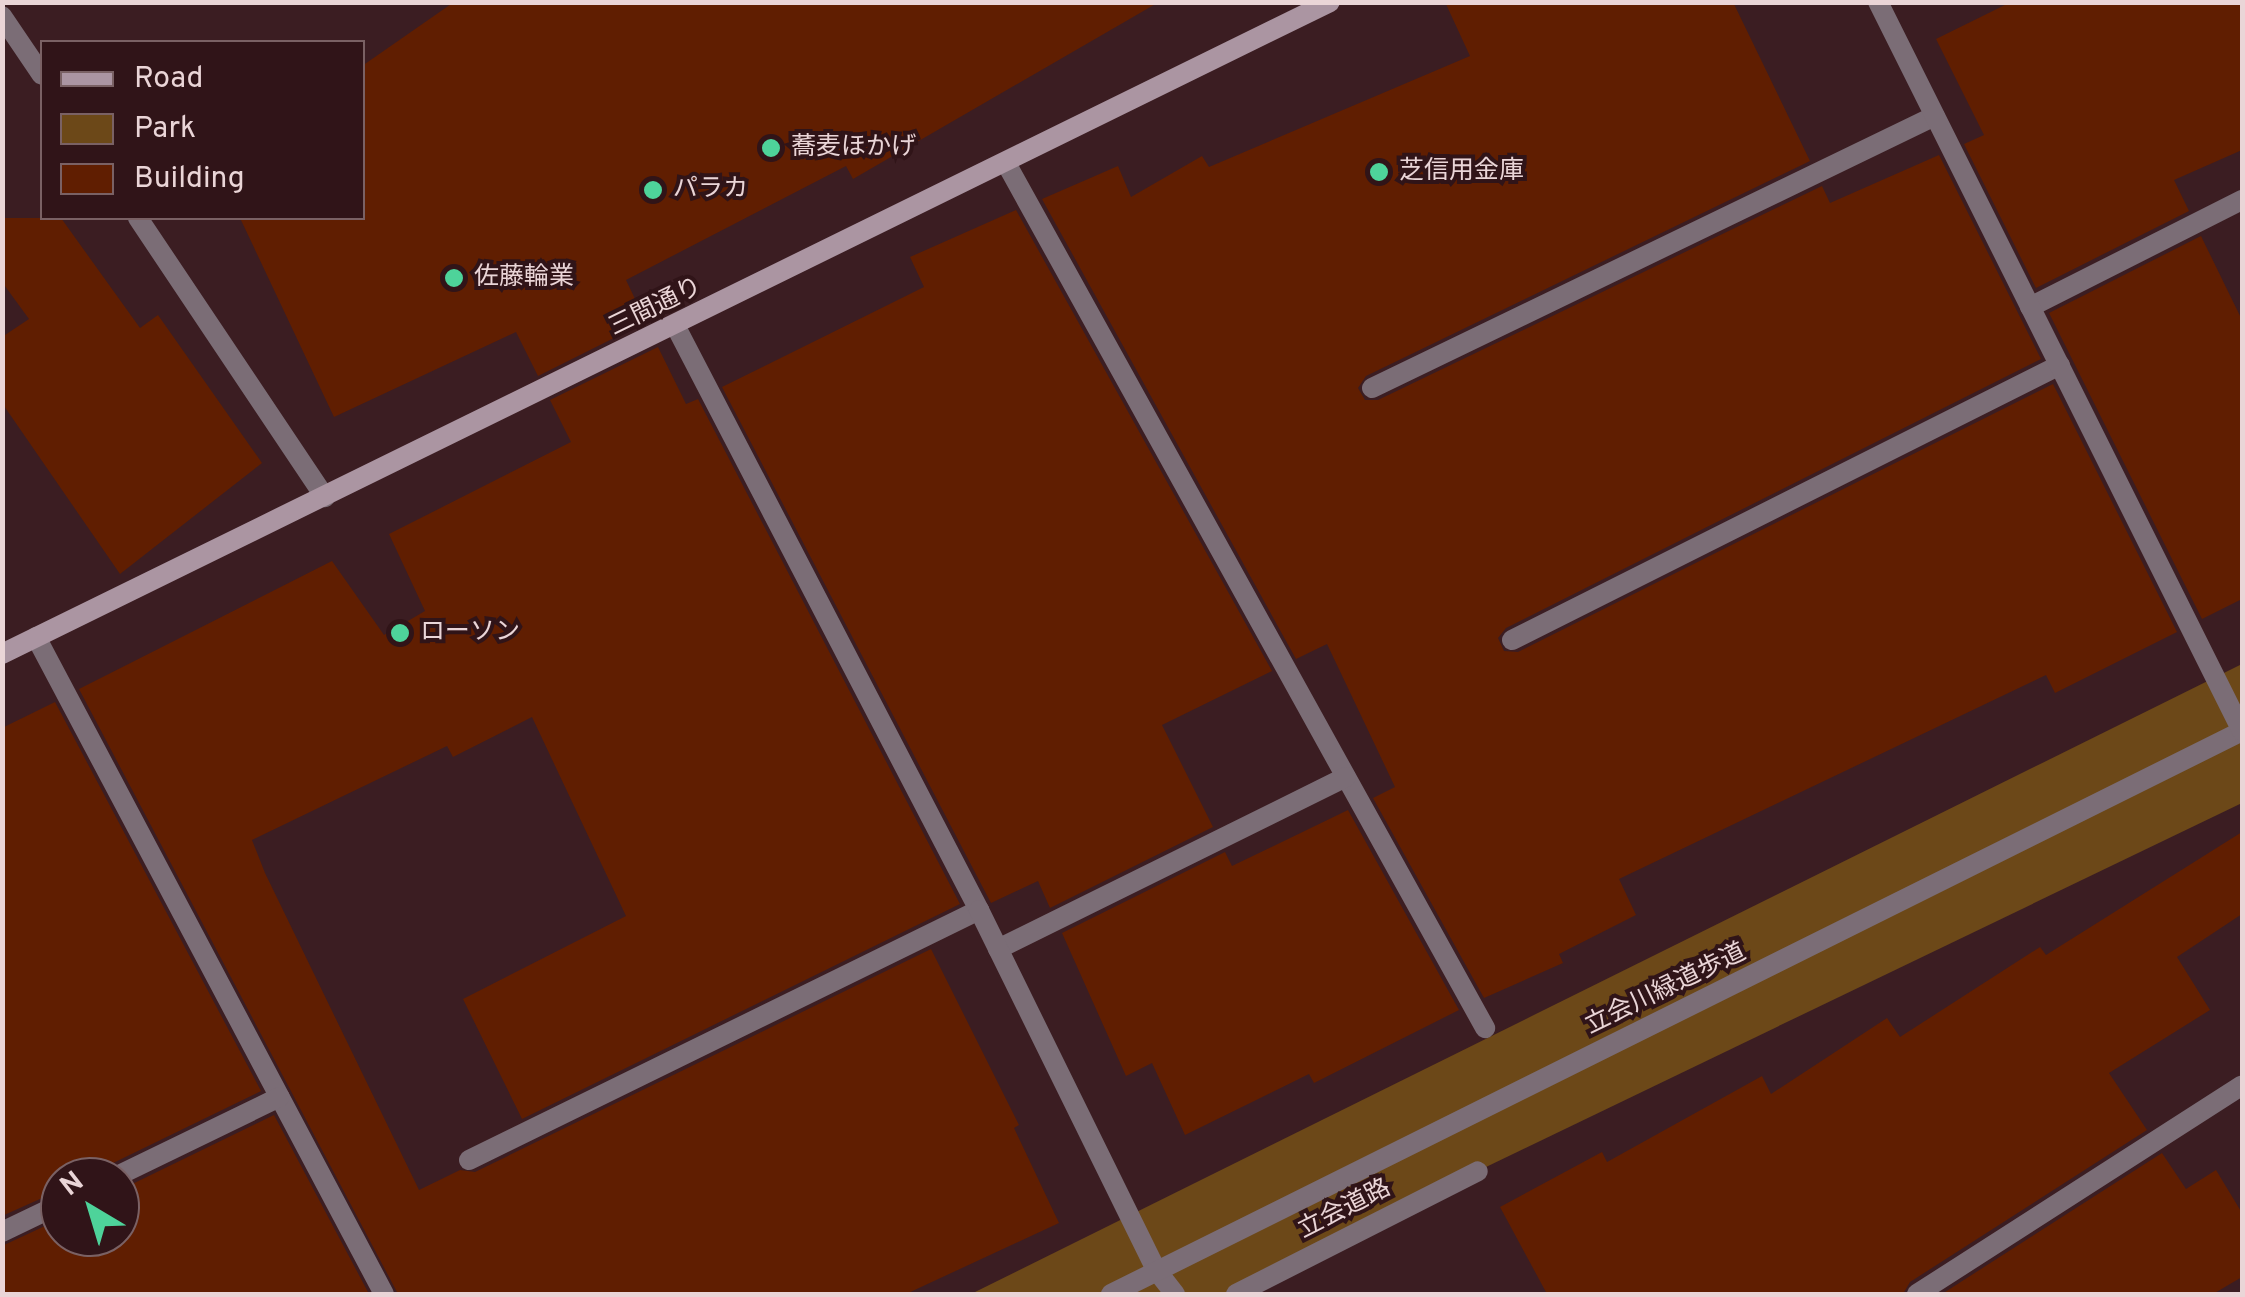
<!DOCTYPE html>
<meta charset="utf-8">
<style>
body{margin:0}
#map{position:relative;width:2245px;height:1297px;overflow:hidden;background:#3b1d22;font-family:Overpass,"Noto Sans JP",sans-serif}
div>[style]{position:absolute}
.green>*{inset:0;background:#6c4818}
.building>*{inset:0;background:#601e01}
.lane>*{height:20px;margin:-10px;padding:0 10px;transform-origin:10px;border-radius:10px;background:#7b6d76}
.street>*{height:20px;margin:-10px;padding:0 10px;transform-origin:10px;border-radius:10px;background:#7b6d76}
.secondary>*{height:20px;margin:-10px;padding:0 10px;transform-origin:10px;border-radius:10px;background:#ab95a2}
.dots>*{width:28px;height:28px;translate:-50% -50%;box-sizing:border-box;border:5px solid #301418;border-radius:50%}
span{translate:-50% -50%;white-space:nowrap;text-align:center;line-height:1.15;-webkit-text-stroke:8px #301418;paint-order:stroke}
.poi-label{font-size:25px;color:#ead5d7}
.left{translate:0 -50%;text-align:left}
.street-label{font-size:25px;color:#ead5d7}
.frame{position:absolute;inset:0;border:5px solid #ead5d7;pointer-events:none}
.legend{position:absolute;left:40px;top:40px;width:325px;height:180px;box-sizing:border-box;background:#301418;border:2px solid #7a6164;margin:0;padding:12px 18px;list-style:none;font-size:30px;color:#ead5d7}
.legend li{display:flex;align-items:center;gap:20px;height:50px}
.legend b{width:50px;border:2px solid #7a6164}
.north{position:absolute;left:40px;top:1157px;width:100px;height:100px;box-sizing:border-box;background:#301418;border:2px solid #7a6164;border-radius:50%;rotate:322deg;font-size:28px;font-weight:700;line-height:40px;text-align:center;color:#ead5d7}
.north::after{content:'';display:block;margin:auto;width:35px;height:45px;background:#4ed39a;clip-path:polygon(50% 0,100% 100%,50% 72%,0 100%)}
</style>
<div id="map">
<div class="green">
<i style="clip-path:polygon(2242px 664px,2242px 803px,1222px 1294px,971px 1294px)"></i>
</div>
<div class="building">
<i style="clip-path:polygon(454px 2px,1159px 2px,853px 179px,846px 166px,626px 280px,646px 322px,538px 376px,516px 332px,334px 417px,240px 218px,362px 218px,362px 66px)"></i>
<i style="clip-path:polygon(1445px 2px,1733px 2px,1810px 161px,1366px 376px,1358px 388px,1365px 400px,1378px 400px,1822px 186px,1830px 203px,1939px 155px,2041px 359px,1506px 628px,1498px 638px,1504px 651px,1518px 652px,2053px 384px,2177px 632px,2055px 693px,2046px 675px,1619px 879px,1636px 915px,1559px 954px,1563px 963px,1484px 998px,1373px 798px,1395px 787px,1327px 644px,1296px 659px,1042px 199px,1118px 166px,1131px 197px,1202px 156px,1209px 167px,1470px 56px)"></i>
<i style="clip-path:polygon(2011px 2px,2242px 2px,2242px 150px,2174px 180px,2189px 211px,2036px 288px,1964px 144px,1984px 135px,1936px 39px)"></i>
<i style="clip-path:polygon(1016px 210px,1272px 671px,1162px 725px,1213px 827px,1050px 908px,1038px 881px,991px 903px,722px 387px,924px 287px,910px 257px)"></i>
<i style="clip-path:polygon(2px 218px,61px 218px,140px 328px,158px 315px,262px 463px,120px 574px,2px 403px,2px 337px,29px 319px,2px 282px)"></i>
<i style="clip-path:polygon(2201px 236px,2242px 320px,2242px 599px,2202px 619px,2049px 313px)"></i>
<i style="clip-path:polygon(658px 347px,686px 404px,698px 399px,960px 904px,522px 1119px,463px 999px,626px 916px,532px 717px,453px 757px,447px 746px,252px 840px,265px 873px,419px 1190px,460px 1170px,475px 1172px,931px 949px,1019px 1125px,1014px 1128px,1059px 1223px,906px 1294px,398px 1294px,79px 689px,332px 561px,384px 635px,425px 611px,389px 534px,571px 442px,550px 400px)"></i>
<i style="clip-path:polygon(55px 702px,261px 1091px,109px 1165px,101px 1177px,60px 1177px,60px 1190px,2px 1216px,2px 728px)"></i>
<i style="clip-path:polygon(1348px 810px,1459px 1010px,1314px 1083px,1309px 1074px,1185px 1135px,1152px 1063px,1126px 1076px,1062px 933px,1225px 852px,1232px 866px)"></i>
<i style="clip-path:polygon(2242px 832px,2242px 914px,2177px 957px,2210px 1010px,2109px 1073px,2147px 1130px,1910px 1282px,1903px 1294px,1547px 1294px,1500px 1207px,1602px 1152px,1607px 1162px,1762px 1076px,1771px 1094px,1887px 1018px,1900px 1037px,2040px 947px,2046px 955px)"></i>
<i style="clip-path:polygon(274px 1115px,369px 1294px,2px 1294px,2px 1246px,60px 1219px,60px 1237px,120px 1237px,120px 1190px)"></i>
<i style="clip-path:polygon(2162px 1153px,2186px 1189px,2216px 1170px,2242px 1213px,2242px 1277px,2213px 1294px,1942px 1294px)"></i>
</div>
<div class="lane">
<i style="left:1006px;top:163px;width:989px;rotate:61.02deg"></i>
<i style="left:1372px;top:388px;width:625px;rotate:-25.79deg"></i>
<i style="left:36px;top:637px;width:743px;rotate:62.09deg"></i>
<i style="left:1512px;top:640px;width:613px;rotate:-26.65deg"></i>
<i style="left:998px;top:949px;width:388px;rotate:-26.3deg"></i>
<i style="left:469px;top:1160px;width:568px;rotate:-26.11deg"></i>
<i style="left:115px;top:1177px;width:183px;rotate:-25.9deg"></i>
<i style="left:2px;top:1232px;width:64px;rotate:-25.8deg"></i>
<i style="left:1236px;top:1294px;width:271px;rotate:-26.9deg"></i>
</div>
<div class="street">
<i style="left:2px;top:16px;width:71px;rotate:55.9deg"></i>
<i style="left:138px;top:218px;width:336px;rotate:56.2deg"></i>
<i style="left:2030px;top:307px;width:237px;rotate:-26.8deg"></i>
<i style="left:676px;top:327px;width:657px;rotate:62.54deg"></i>
<i style="left:979px;top:910px;width:402px;rotate:63.8deg"></i>
<i style="left:1157px;top:1271px;width:29px;rotate:52deg"></i>
<i style="left:1111px;top:1294px;width:1263px;rotate:-26.46deg"></i>
<i style="left:2242px;top:731px;width:815px;rotate:-116.53deg"></i>
<i style="left:1917px;top:1294px;width:386px;rotate:-32.7deg"></i>
</div>
<div class="secondary">
<i style="left:2px;top:654px;width:1479px;rotate:-26.15deg"></i>
</div>
<div class="dots">
<i style="left:771px;top:148px;background:#4ed39a"></i>
<i style="left:1379px;top:172px;background:#4ed39a"></i>
<i style="left:653px;top:190px;background:#4ed39a"></i>
<i style="left:454px;top:278px;background:#4ed39a"></i>
<i style="left:400px;top:633px;background:#4ed39a"></i>
</div>
<div class="poi-label">
<span class="left" style="left:791px;top:148px">蕎麦ほかげ</span>
<span class="left" style="left:1399px;top:172px">芝信用金庫</span>
<span class="left" style="left:673px;top:190px">パラカ</span>
<span class="left" style="left:474px;top:278px">佐藤輪業</span>
<span class="left" style="left:420px;top:633px">ローソン</span>
</div>
<div class="street-label">
<span style="left:656px;top:308px;rotate:-26deg">三間通り</span>
<span style="left:1666px;top:990px;rotate:-26deg">立会川緑道歩道</span>
<span style="left:1345px;top:1210px;rotate:-27deg">立会道路</span>
</div>
<div class="frame"></div>
<ul class="legend">
<li><b style="height:12px;background:#ab95a2"></b>Road</li>
<li><b style="height:28px;background:#6c4818"></b>Park</li>
<li><b style="height:28px;background:#601e01"></b>Building</li>
</ul>
<div class="north">N</div>
</div>
